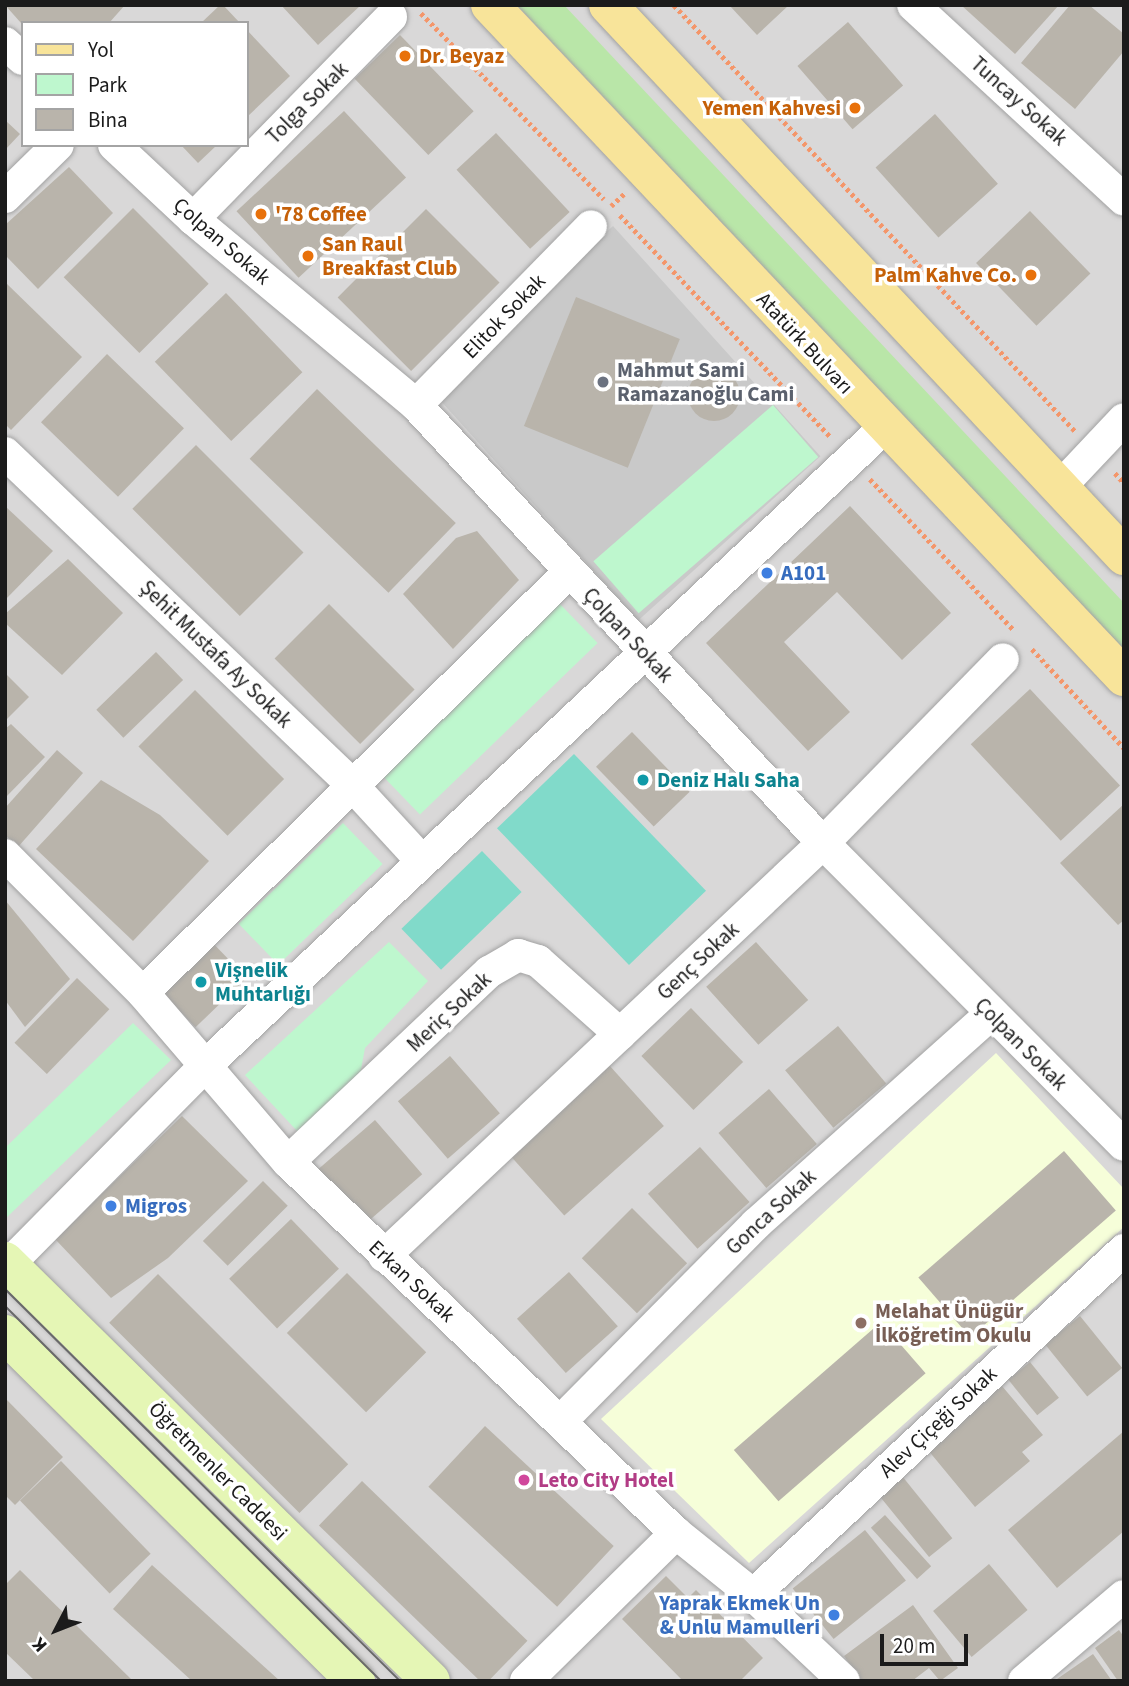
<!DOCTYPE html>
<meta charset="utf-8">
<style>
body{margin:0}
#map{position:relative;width:1129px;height:1686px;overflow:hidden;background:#ecebe1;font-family:"Source Sans 3",sans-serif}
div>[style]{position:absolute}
.residential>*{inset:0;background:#d9d8d8}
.education>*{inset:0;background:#f6fed9}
.religious>*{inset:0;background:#c9c9c9;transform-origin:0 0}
.grass>*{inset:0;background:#b9e6a8}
.park>*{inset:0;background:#bef7ce;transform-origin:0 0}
.pitch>*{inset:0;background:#81daca;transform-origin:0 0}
.building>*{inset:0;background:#b9b4ab;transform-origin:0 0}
.round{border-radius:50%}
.path>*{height:4.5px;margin-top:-2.25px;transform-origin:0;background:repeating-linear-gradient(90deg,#f4966a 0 3.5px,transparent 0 7px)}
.roads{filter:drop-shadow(0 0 2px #a2a2a2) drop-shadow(0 0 2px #a2a2a2)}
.minor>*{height:32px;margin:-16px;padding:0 16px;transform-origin:16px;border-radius:16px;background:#fff}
.secondary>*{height:38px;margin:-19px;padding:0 19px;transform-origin:19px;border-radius:19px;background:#e5f6b5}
.primary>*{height:38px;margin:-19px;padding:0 19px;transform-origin:19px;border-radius:19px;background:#f8e49a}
.tram>*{height:2px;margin:-1px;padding:0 1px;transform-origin:1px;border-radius:1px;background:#696969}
.dots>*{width:19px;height:19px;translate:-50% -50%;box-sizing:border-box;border:4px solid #fff;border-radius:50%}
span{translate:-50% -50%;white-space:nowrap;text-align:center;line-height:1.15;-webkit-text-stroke:7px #fff;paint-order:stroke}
.food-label{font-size:21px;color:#c56008;font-weight:700}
.left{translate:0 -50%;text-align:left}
.right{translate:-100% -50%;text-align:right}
.street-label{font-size:21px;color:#1b1b1b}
.worship-label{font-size:21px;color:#5b616d;font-weight:700}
.shop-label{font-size:21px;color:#366cbe;font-weight:700}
.culture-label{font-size:21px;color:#0d838f;font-weight:700}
.education-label{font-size:21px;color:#785e54;font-weight:700}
.hotel-label{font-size:21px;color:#b23c85;font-weight:700}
.frame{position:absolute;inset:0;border:7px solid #1b1b1b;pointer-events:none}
.legend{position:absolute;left:21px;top:21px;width:228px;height:126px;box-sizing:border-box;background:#fff;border:2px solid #a4a4a4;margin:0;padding:9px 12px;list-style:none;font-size:21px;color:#1b1b1b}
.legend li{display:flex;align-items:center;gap:14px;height:35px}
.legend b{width:35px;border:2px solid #a4a4a4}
.north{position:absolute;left:21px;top:1595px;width:70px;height:70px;-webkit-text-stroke:5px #fff;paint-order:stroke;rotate:228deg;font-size:19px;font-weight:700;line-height:28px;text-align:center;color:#1b1b1b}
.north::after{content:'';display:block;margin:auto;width:24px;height:32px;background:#1b1b1b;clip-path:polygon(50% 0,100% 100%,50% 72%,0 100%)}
.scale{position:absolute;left:880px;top:1634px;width:88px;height:32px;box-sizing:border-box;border:4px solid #1b1b1b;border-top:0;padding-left:9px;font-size:21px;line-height:24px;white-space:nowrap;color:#1b1b1b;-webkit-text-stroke:5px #fff;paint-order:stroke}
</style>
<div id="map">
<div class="residential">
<i style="clip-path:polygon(evenodd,5px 5px,1124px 5px,1124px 1681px,5px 1681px,5px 5px,23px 23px,247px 23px,247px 145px,23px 145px,23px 23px)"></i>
</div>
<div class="education">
<i style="clip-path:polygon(996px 1053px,1124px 1189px,1124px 1227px,749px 1563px,601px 1419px)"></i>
</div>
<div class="religious">
<i style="left:613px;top:226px;width:310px;height:245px;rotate:48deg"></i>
</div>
<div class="grass">
<i style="clip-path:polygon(517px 5px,564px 5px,1124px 603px,1124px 649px)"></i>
</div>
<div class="park">
<i style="left:773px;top:405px;width:69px;height:238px;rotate:49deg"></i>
<i style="left:558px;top:602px;width:57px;height:247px;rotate:46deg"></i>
<i style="left:343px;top:823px;width:57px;height:145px;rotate:46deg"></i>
<i style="clip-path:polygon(389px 942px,428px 981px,365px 1048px,360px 1075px,299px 1133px,245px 1075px)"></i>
<i style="clip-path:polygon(133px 1023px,171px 1060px,5px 1219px,5px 1148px)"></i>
</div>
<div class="pitch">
<i style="left:574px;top:754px;width:190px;height:107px;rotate:46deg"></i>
<i style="left:482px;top:851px;width:57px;height:112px;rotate:46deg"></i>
</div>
<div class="building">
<i style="clip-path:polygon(5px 5px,125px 5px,109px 23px,21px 23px)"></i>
<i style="clip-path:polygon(220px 5px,223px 5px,240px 23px,201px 23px)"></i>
<i style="clip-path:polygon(281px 5px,361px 5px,318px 45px)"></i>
<i style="clip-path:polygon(729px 5px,789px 5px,757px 35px)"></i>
<i style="clip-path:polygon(961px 5px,1059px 5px,1015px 54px)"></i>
<i style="clip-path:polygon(1070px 5px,1089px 5px,1124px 34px,1124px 51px,1075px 109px,1021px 63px)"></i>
<i style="left:848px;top:22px;width:84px;height:67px;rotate:49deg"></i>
<i style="clip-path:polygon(247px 30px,290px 76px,247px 117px)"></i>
<i style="left:400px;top:35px;width:106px;height:63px;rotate:46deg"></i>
<i style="left:344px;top:111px;width:91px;height:147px;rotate:47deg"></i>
<i style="left:935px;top:114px;width:94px;height:80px;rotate:48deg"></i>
<i style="clip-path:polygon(5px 120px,20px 134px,5px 150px)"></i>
<i style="left:496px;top:133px;width:108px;height:54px;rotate:47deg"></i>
<i style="clip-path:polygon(181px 145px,217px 145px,198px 163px)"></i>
<i style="clip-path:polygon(69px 167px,113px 213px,38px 289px,5px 255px,5px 225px)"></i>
<i style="left:133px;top:208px;width:107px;height:98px;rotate:45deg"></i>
<i style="left:426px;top:209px;width:104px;height:125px;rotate:45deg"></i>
<i style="left:1030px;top:211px;width:87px;height:75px;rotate:46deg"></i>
<i style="clip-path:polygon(5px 282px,82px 357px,11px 430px,5px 424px)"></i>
<i style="left:226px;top:293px;width:110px;height:99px;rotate:46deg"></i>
<i style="left:576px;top:297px;width:112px;height:139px;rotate:22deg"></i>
<i style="left:107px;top:354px;width:107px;height:95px;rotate:44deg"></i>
<i class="round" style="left:688px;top:369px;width:52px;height:52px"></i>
<i style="left:317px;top:389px;width:193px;height:97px;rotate:44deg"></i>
<i style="left:196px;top:445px;width:152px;height:90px;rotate:45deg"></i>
<i style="clip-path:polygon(5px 506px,53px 551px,5px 600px)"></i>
<i style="clip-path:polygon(850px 506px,951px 613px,902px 660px,837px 592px,784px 642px,850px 712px,808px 751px,706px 643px)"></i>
<i style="clip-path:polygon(477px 531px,519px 580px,453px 649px,403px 594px,456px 538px)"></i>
<i style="clip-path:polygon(68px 559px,123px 613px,62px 675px,5px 623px,5px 614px)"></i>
<i style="left:329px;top:604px;width:121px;height:77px;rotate:45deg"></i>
<i style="left:156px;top:652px;width:39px;height:83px;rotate:46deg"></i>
<i style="clip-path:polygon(5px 673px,29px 697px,5px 721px)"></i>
<i style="left:1030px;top:689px;width:132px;height:81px;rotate:47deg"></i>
<i style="left:195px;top:690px;width:126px;height:80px;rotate:45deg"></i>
<i style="clip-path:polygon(11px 724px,45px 757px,5px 798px,5px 729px)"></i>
<i style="left:632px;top:732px;width:83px;height:50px;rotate:46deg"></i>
<i style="clip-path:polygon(57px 750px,83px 773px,18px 847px,5px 835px,5px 808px)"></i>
<i style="clip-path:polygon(101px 780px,160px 815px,209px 861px,133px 941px,36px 849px)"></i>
<i style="clip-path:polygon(1124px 804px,1124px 920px,1118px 925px,1060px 863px)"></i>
<i style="clip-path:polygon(5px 900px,70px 979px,25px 1027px,5px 1000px)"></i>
<i style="left:207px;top:937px;width:57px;height:71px;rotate:46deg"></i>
<i style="left:756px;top:942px;width:78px;height:67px;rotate:48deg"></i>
<i style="left:77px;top:978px;width:45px;height:90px;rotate:44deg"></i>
<i style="left:691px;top:1008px;width:75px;height:69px;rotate:46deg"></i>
<i style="left:838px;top:1026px;width:75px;height:69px;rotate:50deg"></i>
<i style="left:450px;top:1056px;width:76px;height:69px;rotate:49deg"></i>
<i style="left:609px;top:1065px;width:82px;height:134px;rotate:48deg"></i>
<i style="left:769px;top:1089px;width:73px;height:67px;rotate:49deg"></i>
<i style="clip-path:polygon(182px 1116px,248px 1181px,168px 1258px,111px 1298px,55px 1239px)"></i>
<i style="left:375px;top:1120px;width:72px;height:76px;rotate:49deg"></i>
<i style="left:700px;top:1147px;width:74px;height:70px;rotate:48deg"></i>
<i style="left:1064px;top:1151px;width:79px;height:193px;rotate:49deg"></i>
<i style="left:263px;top:1181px;width:35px;height:85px;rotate:45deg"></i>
<i style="left:632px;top:1208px;width:78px;height:71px;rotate:45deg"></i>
<i style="left:291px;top:1219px;width:69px;height:86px;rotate:46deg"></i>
<i style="left:569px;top:1272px;width:73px;height:70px;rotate:48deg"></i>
<i style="left:347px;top:1273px;width:112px;height:85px;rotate:45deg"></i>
<i style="left:158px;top:1274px;width:269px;height:69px;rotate:45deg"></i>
<i style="left:1080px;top:1316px;width:67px;height:45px;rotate:51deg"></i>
<i style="left:881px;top:1322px;width:68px;height:195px;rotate:49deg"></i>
<i style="left:1030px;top:1362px;width:46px;height:28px;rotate:51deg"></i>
<i style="clip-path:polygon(1002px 1386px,1043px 1435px,1022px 1452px,1030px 1461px,975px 1507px,923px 1444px)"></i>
<i style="clip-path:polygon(5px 1398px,63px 1457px,15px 1505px,5px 1495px)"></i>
<i style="left:485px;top:1426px;width:176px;height:83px;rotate:43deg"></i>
<i style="clip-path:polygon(1124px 1431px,1124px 1531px,1057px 1588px,1008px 1530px)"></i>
<i style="left:61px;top:1461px;width:129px;height:57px;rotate:46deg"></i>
<i style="left:902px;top:1476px;width:80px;height:30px;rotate:51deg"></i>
<i style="left:362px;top:1481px;width:230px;height:62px;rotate:44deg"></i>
<i style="left:885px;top:1515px;width:69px;height:19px;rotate:48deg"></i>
<i style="left:865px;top:1530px;width:65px;height:93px;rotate:51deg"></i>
<i style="left:989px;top:1564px;width:60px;height:73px;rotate:50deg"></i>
<i style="clip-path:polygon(152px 1565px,280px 1681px,192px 1681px,113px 1609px)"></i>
<i style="clip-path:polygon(20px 1570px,133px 1681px,35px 1681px,5px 1652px,5px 1585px)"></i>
<i style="clip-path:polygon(666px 1576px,688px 1598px,696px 1590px,763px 1658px,740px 1681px,683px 1681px,622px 1619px)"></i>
<i style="clip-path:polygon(913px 1605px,958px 1668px,940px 1681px,929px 1668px,912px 1681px,862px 1681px,844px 1656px)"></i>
<i style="clip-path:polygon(1119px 1630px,1124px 1637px,1124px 1681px,1118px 1681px,1095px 1648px)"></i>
<i style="clip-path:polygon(1093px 1654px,1112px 1681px,1054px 1681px,1070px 1670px)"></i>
</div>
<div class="path">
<i style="left:674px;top:5px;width:585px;rotate:46.73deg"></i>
<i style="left:421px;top:13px;width:261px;rotate:45.5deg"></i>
<i style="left:611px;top:206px;width:19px;rotate:-43deg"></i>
<i style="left:620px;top:215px;width:306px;rotate:46.5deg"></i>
<i style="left:1115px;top:473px;width:13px;rotate:48deg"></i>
<i style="left:870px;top:479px;width:209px;rotate:46.4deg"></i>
<i style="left:1032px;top:649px;width:135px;rotate:47.1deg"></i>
</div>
<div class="roads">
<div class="minor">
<i style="left:913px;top:5px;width:287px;rotate:42.7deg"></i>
<i style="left:5px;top:43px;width:24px;rotate:42deg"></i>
<i style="left:114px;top:145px;width:108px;rotate:43.1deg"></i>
<i style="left:193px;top:219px;width:290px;rotate:39.8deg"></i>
<i style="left:416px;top:405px;width:598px;rotate:47.1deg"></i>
<i style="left:823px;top:843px;width:426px;rotate:45.1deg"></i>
<i style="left:5px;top:197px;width:74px;rotate:-44.5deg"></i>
<i style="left:193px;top:219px;width:283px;rotate:-45.6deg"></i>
<i style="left:416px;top:405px;width:250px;rotate:-45.6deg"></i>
<i style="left:5px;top:453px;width:480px;rotate:43.7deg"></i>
<i style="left:352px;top:785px;width:102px;rotate:47.4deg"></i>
<i style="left:1060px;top:487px;width:93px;rotate:-46.7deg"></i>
<i style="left:5px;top:855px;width:195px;rotate:45deg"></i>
<i style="left:143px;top:993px;width:223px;rotate:49.4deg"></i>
<i style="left:288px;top:1162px;width:537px;rotate:43.72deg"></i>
<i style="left:676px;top:1533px;width:99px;rotate:38.8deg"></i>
<i style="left:753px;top:1595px;width:125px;rotate:43.4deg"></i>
<i style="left:143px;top:993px;width:600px;rotate:-44.66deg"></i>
<i style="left:288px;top:1162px;width:277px;rotate:-43.4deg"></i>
<i style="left:489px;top:972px;width:34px;rotate:-30deg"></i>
<i style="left:518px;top:955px;width:21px;rotate:17deg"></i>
<i style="left:538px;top:961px;width:110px;rotate:41.7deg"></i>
<i style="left:384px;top:1256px;width:603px;rotate:-43.25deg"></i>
<i style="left:823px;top:843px;width:257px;rotate:-45.6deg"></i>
<i style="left:9px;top:1264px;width:280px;rotate:-45.3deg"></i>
<i style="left:206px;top:1065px;width:930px;rotate:-43.21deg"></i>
<i style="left:562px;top:1420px;width:276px;rotate:-45.3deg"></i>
<i style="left:756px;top:1224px;width:314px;rotate:-41.8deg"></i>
<i style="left:753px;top:1595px;width:507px;rotate:-42.92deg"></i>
<i style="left:526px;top:1681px;width:211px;rotate:-44.6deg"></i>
<i style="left:1024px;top:1681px;width:131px;rotate:-40.4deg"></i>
</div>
<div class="secondary">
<i style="left:5px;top:1261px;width:598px;rotate:44.59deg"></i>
<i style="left:5px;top:1334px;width:494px;rotate:44.7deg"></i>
</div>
<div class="primary">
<i style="left:490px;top:5px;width:924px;rotate:46.67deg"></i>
<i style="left:608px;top:5px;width:755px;rotate:46.88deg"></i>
</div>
</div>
<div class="tram">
<i style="left:5px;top:1289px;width:556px;rotate:44.78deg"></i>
<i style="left:5px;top:1306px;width:531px;rotate:44.92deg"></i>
</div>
<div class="dots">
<i style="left:405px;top:56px;background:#e8710a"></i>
<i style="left:855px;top:108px;background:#e8710a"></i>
<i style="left:261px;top:214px;background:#e8710a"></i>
<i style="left:308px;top:256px;background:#e8710a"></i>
<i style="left:1031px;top:275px;background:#e8710a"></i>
<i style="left:603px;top:382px;background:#6b7280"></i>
<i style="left:767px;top:573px;background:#3f7fe0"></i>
<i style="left:643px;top:780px;background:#0f9aa8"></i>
<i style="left:201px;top:982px;background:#0f9aa8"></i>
<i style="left:111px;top:1206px;background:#3f7fe0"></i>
<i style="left:861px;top:1323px;background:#8d6e63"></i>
<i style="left:524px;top:1480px;background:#d1479c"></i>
<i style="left:834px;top:1615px;background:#3f7fe0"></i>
</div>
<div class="food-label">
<span class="left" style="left:419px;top:56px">Dr. Beyaz</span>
<span class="right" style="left:841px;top:108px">Yemen Kahvesi</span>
<span class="left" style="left:275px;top:214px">'78 Coffee</span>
<span class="left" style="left:322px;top:256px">San Raul<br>Breakfast Club</span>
<span class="right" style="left:1017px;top:275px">Palm Kahve Co.</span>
</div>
<div class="street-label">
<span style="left:1019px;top:101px;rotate:42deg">Tuncay Sokak</span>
<span style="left:307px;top:103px;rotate:-45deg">Tolga Sokak</span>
<span style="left:222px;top:241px;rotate:41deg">Çolpan Sokak</span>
<span style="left:504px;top:316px;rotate:-46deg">Elitok Sokak</span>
<span style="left:805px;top:343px;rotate:47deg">Atatürk Bulvarı</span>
<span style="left:628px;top:635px;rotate:47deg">Çolpan Sokak</span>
<span style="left:216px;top:654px;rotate:44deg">Şehit Mustafa Ay Sokak</span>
<span style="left:698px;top:961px;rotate:-43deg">Genç Sokak</span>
<span style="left:449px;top:1012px;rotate:-43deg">Meriç Sokak</span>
<span style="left:1021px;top:1044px;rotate:45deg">Çolpan Sokak</span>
<span style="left:771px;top:1212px;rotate:-43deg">Gonca Sokak</span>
<span style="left:412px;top:1281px;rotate:43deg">Erkan Sokak</span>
<span style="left:938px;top:1422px;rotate:-43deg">Alev Çiçeği Sokak</span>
<span style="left:218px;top:1471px;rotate:45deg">Öğretmenler Caddesi</span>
</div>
<div class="worship-label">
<span class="left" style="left:617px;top:382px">Mahmut Sami<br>Ramazanoğlu Cami</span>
</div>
<div class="shop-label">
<span class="left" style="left:781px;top:573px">A101</span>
<span class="left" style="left:125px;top:1206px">Migros</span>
<span class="right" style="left:820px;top:1615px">Yaprak Ekmek Un<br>&amp; Unlu Mamulleri</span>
</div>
<div class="culture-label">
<span class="left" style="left:657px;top:780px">Deniz Halı Saha</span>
<span class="left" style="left:215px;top:982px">Vişnelik<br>Muhtarlığı</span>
</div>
<div class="education-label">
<span class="left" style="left:875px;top:1323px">Melahat Ünügür<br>İlköğretim Okulu</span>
</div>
<div class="hotel-label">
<span class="left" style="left:538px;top:1480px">Leto City Hotel</span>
</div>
<div class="frame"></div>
<ul class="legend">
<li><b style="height:9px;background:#f8e49a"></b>Yol</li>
<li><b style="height:19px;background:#bef7ce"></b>Park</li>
<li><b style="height:19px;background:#b9b4ab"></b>Bina</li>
</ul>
<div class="north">K</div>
<div class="scale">20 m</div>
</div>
